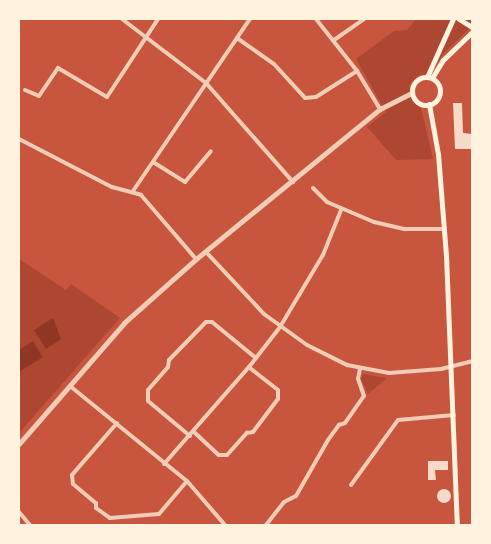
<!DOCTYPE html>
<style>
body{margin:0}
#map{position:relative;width:491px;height:544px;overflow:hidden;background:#c8553d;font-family:Mulish,sans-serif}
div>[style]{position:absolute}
.green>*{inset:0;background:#ae4732}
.water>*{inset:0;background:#8f3625}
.building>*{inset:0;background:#f7dbc8}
.round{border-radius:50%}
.minor>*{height:4px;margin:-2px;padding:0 2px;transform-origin:2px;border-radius:2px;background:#f1ccb7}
.tertiary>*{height:4.5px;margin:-2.25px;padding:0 2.25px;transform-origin:2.25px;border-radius:2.25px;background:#f1ccb7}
.secondary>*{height:5px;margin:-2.5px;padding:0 2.5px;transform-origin:2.5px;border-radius:2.5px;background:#fff3e0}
.secondary>.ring{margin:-2.5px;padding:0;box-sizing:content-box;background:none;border:5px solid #fff3e0;border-radius:50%}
span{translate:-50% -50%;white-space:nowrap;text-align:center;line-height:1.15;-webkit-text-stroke:4px #fff3e0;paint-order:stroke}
.frame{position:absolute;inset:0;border:20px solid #fff3e0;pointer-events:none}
</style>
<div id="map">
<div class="green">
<i style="clip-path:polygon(416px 19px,472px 19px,472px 26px,443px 54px,431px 74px,419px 75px,409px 85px,412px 101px,421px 107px,433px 159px,396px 160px,367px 127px,386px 112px,356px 59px,394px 31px,407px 30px)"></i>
<i style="clip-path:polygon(19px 259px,66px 290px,71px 284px,120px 318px,19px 433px)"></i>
<i style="clip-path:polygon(363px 374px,386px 378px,386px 379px,368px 394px,361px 379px)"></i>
</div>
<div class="water">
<i style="clip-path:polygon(53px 318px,61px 339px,46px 349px,34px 330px)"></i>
<i style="clip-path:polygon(33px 341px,43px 357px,19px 372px,19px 350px)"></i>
</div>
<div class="building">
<i style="clip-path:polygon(453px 103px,462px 103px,463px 133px,472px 134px,472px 149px,455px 149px)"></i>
<i style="clip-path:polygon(428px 461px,448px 461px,448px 470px,435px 470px,436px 480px,428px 480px)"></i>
<i class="round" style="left:437px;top:489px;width:14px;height:14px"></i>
</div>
<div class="minor">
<i style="left:122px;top:19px;width:106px;rotate:37.3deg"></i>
<i style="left:206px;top:83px;width:132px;rotate:48.7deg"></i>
<i style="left:316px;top:19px;width:66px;rotate:51.7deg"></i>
<i style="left:357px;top:71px;width:44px;rotate:58.8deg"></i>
<i style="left:237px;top:38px;width:45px;rotate:35.1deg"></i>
<i style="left:274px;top:64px;width:46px;rotate:47.6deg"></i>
<i style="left:305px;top:98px;width:11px;rotate:-5deg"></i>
<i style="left:316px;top:97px;width:49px;rotate:-32.4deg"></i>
<i style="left:334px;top:40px;width:37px;rotate:-35deg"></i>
<i style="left:25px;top:90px;width:15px;rotate:23deg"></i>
<i style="left:39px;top:96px;width:34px;rotate:-56deg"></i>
<i style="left:58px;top:68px;width:57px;rotate:30.6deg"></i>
<i style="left:107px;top:97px;width:93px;rotate:-56.8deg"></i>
<i style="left:19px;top:139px;width:105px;rotate:27.3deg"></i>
<i style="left:112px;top:187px;width:30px;rotate:15deg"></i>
<i style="left:141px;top:195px;width:84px;rotate:49.3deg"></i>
<i style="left:153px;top:162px;width:38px;rotate:32deg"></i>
<i style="left:185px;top:182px;width:40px;rotate:-50deg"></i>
<i style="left:313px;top:188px;width:20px;rotate:45deg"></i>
<i style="left:327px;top:202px;width:51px;rotate:23.1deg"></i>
<i style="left:374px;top:222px;width:32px;rotate:13deg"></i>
<i style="left:405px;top:229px;width:39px"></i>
<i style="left:133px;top:191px;width:208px;rotate:-55.8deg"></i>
<i style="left:206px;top:252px;width:85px;rotate:46.9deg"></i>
<i style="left:264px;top:314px;width:53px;rotate:35.8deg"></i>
<i style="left:307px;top:345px;width:45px;rotate:26.6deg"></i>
<i style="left:347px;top:365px;width:43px;rotate:10.8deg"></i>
<i style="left:389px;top:373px;width:52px;rotate:-4.4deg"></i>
<i style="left:441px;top:369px;width:32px;rotate:-14deg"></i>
<i style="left:70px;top:386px;width:151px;rotate:39.1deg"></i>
<i style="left:187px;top:481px;width:58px;rotate:49.2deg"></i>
<i style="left:117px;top:423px;width:69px;rotate:130.9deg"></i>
<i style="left:72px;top:475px;width:9px;rotate:84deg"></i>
<i style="left:73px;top:484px;width:30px;rotate:40deg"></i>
<i style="left:96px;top:503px;width:5px;rotate:90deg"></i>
<i style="left:96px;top:508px;width:17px;rotate:36deg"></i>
<i style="left:110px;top:518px;width:49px;rotate:-4.7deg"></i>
<i style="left:159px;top:514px;width:43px;rotate:-49.7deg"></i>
<i style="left:194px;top:432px;width:34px;rotate:43deg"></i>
<i style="left:219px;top:455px;width:8px"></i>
<i style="left:227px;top:455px;width:30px;rotate:-48deg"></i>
<i style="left:247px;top:433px;width:6px;rotate:-9deg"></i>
<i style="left:253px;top:432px;width:41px;rotate:-52.9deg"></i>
<i style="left:278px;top:399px;width:9px;rotate:-90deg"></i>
<i style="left:278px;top:390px;width:37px;rotate:-142deg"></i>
<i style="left:190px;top:436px;width:55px;rotate:-140.2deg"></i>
<i style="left:148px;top:401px;width:11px;rotate:-90deg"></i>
<i style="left:148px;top:390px;width:30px;rotate:-49deg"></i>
<i style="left:168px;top:367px;width:7px;rotate:-82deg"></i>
<i style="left:169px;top:360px;width:53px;rotate:-45.8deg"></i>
<i style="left:206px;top:322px;width:6px"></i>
<i style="left:212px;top:322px;width:57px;rotate:39.3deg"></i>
<i style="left:164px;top:464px;width:129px;rotate:-48.8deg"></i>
<i style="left:249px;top:367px;width:51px;rotate:-52.2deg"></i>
<i style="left:280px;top:327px;width:84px;rotate:-59.2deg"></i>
<i style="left:323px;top:255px;width:48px;rotate:-68.2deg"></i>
<i style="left:351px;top:485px;width:80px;rotate:-54.1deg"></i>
<i style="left:398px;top:420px;width:56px;rotate:-5.1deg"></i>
<i style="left:19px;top:512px;width:17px;rotate:50deg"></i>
<i style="left:266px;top:525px;width:29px;rotate:-52deg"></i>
<i style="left:284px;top:502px;width:13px;rotate:-27deg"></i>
<i style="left:296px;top:496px;width:64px;rotate:-60.3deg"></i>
<i style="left:328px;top:440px;width:19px;rotate:-54deg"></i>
<i style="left:339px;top:425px;width:6px;rotate:-18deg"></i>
<i style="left:345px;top:423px;width:33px;rotate:-55deg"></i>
<i style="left:364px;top:396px;width:18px;rotate:-109deg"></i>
<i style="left:358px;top:379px;width:10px;rotate:-79deg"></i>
</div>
<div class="tertiary">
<i style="left:19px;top:444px;width:160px;rotate:-49deg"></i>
<i style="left:124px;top:323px;width:96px;rotate:-41.6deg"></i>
<i style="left:196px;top:259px;width:237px;rotate:-39.2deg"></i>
<i style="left:380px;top:109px;width:36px;rotate:-27deg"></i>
</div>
<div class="secondary">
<i style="left:459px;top:19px;width:15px;rotate:32deg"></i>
<i style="left:427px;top:77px;width:64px;rotate:-65.9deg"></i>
<i class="ring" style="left:412px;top:77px;width:23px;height:23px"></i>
<i style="left:432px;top:78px;width:21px;rotate:-59deg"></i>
<i style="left:443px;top:60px;width:40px;rotate:-44deg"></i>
<i style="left:429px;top:104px;width:51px;rotate:79.8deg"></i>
<i style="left:438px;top:154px;width:101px;rotate:85.5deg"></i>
<i style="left:446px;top:255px;width:270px;rotate:87.7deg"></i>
</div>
<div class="frame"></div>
</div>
